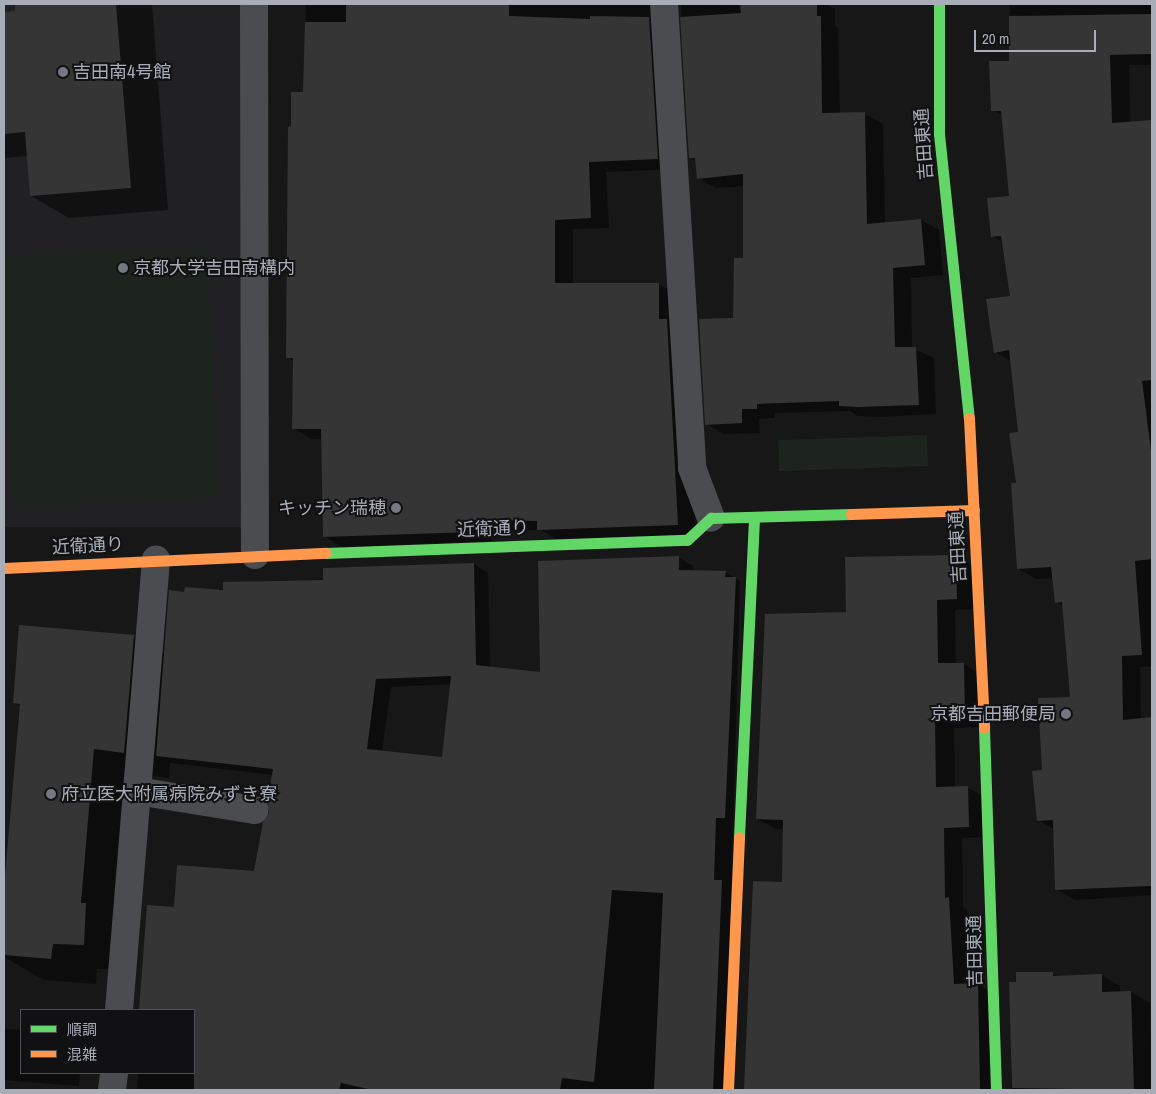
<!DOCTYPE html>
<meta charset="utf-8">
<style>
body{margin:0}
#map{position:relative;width:1156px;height:1094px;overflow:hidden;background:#171717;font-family:"Archivo Narrow","Noto Sans JP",sans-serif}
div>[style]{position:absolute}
.built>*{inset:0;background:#212123;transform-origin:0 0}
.green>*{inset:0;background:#1d241e;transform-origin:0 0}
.shadow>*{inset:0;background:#0007}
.building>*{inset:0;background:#353536}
.street>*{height:28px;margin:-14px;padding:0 14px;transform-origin:14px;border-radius:14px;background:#4b4c50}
.fast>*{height:11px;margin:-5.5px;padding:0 5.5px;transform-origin:5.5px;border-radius:5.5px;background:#63d668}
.slow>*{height:11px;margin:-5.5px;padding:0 5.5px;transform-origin:5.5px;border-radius:5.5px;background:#ff974d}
.dots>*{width:14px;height:14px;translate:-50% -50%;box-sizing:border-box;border:2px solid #111113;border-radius:50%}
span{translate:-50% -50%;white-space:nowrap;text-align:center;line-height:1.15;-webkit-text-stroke:4px #111113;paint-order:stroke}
.poi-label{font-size:18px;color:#a8adb8}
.left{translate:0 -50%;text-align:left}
.right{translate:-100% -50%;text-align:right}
.street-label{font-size:18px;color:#a8adb8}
.frame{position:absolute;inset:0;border:5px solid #a8adb8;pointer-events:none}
.legend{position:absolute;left:20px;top:1009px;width:175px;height:65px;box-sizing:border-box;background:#111113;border:1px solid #4d4f55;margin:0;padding:6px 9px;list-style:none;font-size:15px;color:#a8adb8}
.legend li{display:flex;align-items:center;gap:10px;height:25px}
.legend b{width:25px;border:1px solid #4d4f55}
.scale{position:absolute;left:974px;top:30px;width:122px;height:22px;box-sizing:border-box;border:2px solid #a8adb8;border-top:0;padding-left:6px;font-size:15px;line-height:18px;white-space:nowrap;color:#a8adb8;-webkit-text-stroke:4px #111113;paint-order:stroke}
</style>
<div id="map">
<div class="built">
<i style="left:4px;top:4px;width:237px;height:523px"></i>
</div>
<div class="green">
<i style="left:207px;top:248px;width:250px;height:203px;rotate:88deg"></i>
<i style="left:927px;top:435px;width:31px;height:149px;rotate:88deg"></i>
</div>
<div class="shadow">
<i style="clip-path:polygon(16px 4px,152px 4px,168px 210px,69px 218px,31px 196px,28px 156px,4px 158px,4px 13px,17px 12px)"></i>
<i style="clip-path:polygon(306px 4px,673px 4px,675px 169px,606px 172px,609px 228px,573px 229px,573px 284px,659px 284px,677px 295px,685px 331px,696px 534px,556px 539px,541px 530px,491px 530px,491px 541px,342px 547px,324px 536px,322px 439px,311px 439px,293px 428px,294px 361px,287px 357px,304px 93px)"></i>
<i style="clip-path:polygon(681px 4px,825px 4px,835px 9px,835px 26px,838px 28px,840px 114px,865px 114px,883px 124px,885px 224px,921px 220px,939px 230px,943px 275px,911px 278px,912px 348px,934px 358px,936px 414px,877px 417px,858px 416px,850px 411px,774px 413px,775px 418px,759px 419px,760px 433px,724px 434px,706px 424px,735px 319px,744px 259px,744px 186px,716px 188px,698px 178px,697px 161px,690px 157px)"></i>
<i style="clip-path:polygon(1000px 4px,1152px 4px,1152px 65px,1129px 65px,1130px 123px,1152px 121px,1152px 666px,1140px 667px,1141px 720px,1152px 719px,1152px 895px,1075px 900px,1056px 889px,1055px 830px,1038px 820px,1043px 771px,1071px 698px,1064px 606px,1056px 602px,1054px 578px,1036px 579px,1018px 569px,1019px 433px,1012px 362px,995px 352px,1011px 297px,1003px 242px,992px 236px,1010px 197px,1003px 116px,992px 110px,1011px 62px,1010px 5px)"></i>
<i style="clip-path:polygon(956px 556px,974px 567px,976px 609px,955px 610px,956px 664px,964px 664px,982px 675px,983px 727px,954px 728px,955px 788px,968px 788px,987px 798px,987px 837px,962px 838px,963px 907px,967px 910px,972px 985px,978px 984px,996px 995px,1000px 1090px,766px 1090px,784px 883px,784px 830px,776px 829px,757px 819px,848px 614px)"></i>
<i style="clip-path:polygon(evenodd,678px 557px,693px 566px,693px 571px,725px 572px,740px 581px,726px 1090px,137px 1090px,138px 1073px,194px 1073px,194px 1010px,140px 1010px,148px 907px,175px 909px,255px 872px,271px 813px,274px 775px,170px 763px,169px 778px,139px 774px,128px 970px,97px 969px,96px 984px,44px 980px,4px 957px,4px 902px,21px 706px,14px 702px,134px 637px,166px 655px,185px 593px,474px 564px,488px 573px,490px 667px,541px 673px,678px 557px,452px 684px,443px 758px,382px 751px,391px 687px,452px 684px)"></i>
<i style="clip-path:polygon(1052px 973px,1059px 977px,1102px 975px,1120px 986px,1120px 993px,1131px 992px,1150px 1003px,1152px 1090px,1011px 1090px,1011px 983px)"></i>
<i style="clip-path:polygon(4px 1029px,21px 1030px,21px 1073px,80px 1073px,79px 1086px,4px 1080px)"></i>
</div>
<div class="building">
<i style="clip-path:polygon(15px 4px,116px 4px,131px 188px,30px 196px,25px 132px,4px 134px,4px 12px,15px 11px)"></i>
<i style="clip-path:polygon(346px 4px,509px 4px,509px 16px,590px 19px,590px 16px,649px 17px,658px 159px,589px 162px,591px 218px,555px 220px,555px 283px,659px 283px,659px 319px,667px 319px,678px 525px,537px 530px,537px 521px,473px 520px,473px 532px,323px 537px,321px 429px,292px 429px,293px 358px,286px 358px,288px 127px,291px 126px,291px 92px,303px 92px,305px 22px,346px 22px)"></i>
<i style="clip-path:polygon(740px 4px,817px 4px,817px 16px,821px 16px,822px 113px,865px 112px,867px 224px,921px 219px,925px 265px,893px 268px,895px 347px,916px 347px,919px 405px,858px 407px,839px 406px,839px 401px,757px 404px,757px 409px,742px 409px,742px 423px,705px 425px,699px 319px,733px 318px,734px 258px,743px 258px,743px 174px,697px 179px,695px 158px,689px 158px,680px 17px,741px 13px)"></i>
<i style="clip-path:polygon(1152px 14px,1152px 54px,1110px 55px,1112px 123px,1152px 120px,1152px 380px,1142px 381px,1152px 458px,1152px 559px,1135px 561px,1142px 655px,1122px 656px,1123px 720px,1152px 717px,1152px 886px,1055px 890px,1053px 820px,1037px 821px,1032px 771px,1042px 770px,1038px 698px,1070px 697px,1062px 602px,1055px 603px,1051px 567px,1017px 569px,1011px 483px,1016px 483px,1009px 433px,1018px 432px,1009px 350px,994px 353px,986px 299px,1010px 296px,1001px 236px,991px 237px,987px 198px,1009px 196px,1001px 111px,991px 111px,989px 61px,1009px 61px,1009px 16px)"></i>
<i style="clip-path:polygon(956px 555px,957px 599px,937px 600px,938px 663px,964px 663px,965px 717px,935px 718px,936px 787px,968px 786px,969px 827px,944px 828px,945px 898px,949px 897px,954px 984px,978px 983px,980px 1089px,744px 1090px,753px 881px,782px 882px,783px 820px,756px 819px,765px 614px,846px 612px,845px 557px)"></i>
<i style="clip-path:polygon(evenodd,679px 556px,679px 570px,726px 571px,725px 577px,736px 577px,725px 818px,716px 818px,714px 880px,722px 880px,713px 1090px,654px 1089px,663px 893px,612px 890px,594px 1082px,562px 1078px,560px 1090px,373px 1090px,341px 1083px,339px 1090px,194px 1090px,194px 1010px,139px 1010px,147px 905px,174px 907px,177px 865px,254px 871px,263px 822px,269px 813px,267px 802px,273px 769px,156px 756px,169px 590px,184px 592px,185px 587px,223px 590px,223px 582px,323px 580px,323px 568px,474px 563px,476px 665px,540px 672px,538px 561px,679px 556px,451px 676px,442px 757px,367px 749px,376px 679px,451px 676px)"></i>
<i style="clip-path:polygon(19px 625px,134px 635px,124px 753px,94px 749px,81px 903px,86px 903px,84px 945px,53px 944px,51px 959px,4px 955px,4px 887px,20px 704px,13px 703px)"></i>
<i style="clip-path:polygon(1016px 972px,1053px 972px,1053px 976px,1102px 974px,1102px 992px,1131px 991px,1134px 1090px,1012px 1088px,1009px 982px,1016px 982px)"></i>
</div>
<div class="street">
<i style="left:254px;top:4px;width:551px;rotate:89.9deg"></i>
<i style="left:664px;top:4px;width:465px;rotate:86.5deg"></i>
<i style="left:692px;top:468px;width:53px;rotate:69.2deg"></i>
<i style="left:137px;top:791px;width:119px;rotate:9.2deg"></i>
<i style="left:119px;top:1010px;width:452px;rotate:-85.3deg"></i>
<i style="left:112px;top:1090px;width:17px;rotate:-83deg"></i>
</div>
<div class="fast">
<i style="left:939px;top:4px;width:130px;rotate:90deg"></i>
<i style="left:939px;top:134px;width:286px;rotate:84deg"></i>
<i style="left:326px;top:553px;width:361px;rotate:-2.1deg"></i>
<i style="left:687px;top:540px;width:33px;rotate:-43deg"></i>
<i style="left:711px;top:518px;width:140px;rotate:-1.6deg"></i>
<i style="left:984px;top:728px;width:362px;rotate:88.1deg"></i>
<i style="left:739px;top:837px;width:320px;rotate:-87.3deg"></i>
</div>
<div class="slow">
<i style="left:969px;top:418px;width:310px;rotate:87.2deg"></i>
<i style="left:851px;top:514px;width:123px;rotate:-1.9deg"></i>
<i style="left:4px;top:568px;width:322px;rotate:-2.7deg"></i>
<i style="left:728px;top:1090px;width:253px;rotate:-87.5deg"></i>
</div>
<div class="dots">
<i style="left:63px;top:72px;background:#757880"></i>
<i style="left:123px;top:268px;background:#757880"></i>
<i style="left:396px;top:508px;background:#757880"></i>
<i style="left:1066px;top:714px;background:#757880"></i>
<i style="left:51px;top:794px;background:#757880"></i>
</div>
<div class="poi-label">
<span class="left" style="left:73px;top:72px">吉田南4号館</span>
<span class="left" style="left:133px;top:268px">京都大学吉田南構内</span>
<span class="right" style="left:386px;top:508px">キッチン瑞穂</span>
<span class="right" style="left:1056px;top:714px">京都吉田郵便局</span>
<span class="left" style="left:61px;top:794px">府立医大附属病院みずき寮</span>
</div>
<div class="street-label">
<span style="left:924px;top:144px;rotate:-94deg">吉田東通</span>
<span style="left:493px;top:529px;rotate:-2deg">近衛通り</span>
<span style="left:88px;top:546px;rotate:-3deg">近衛通り</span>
<span style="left:958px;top:547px;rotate:-93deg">吉田東通</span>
<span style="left:975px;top:951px;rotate:-91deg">吉田東通</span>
</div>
<div class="frame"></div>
<ul class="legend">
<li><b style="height:6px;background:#63d668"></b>順調</li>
<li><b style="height:6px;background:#ff974d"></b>混雑</li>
</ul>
<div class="scale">20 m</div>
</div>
